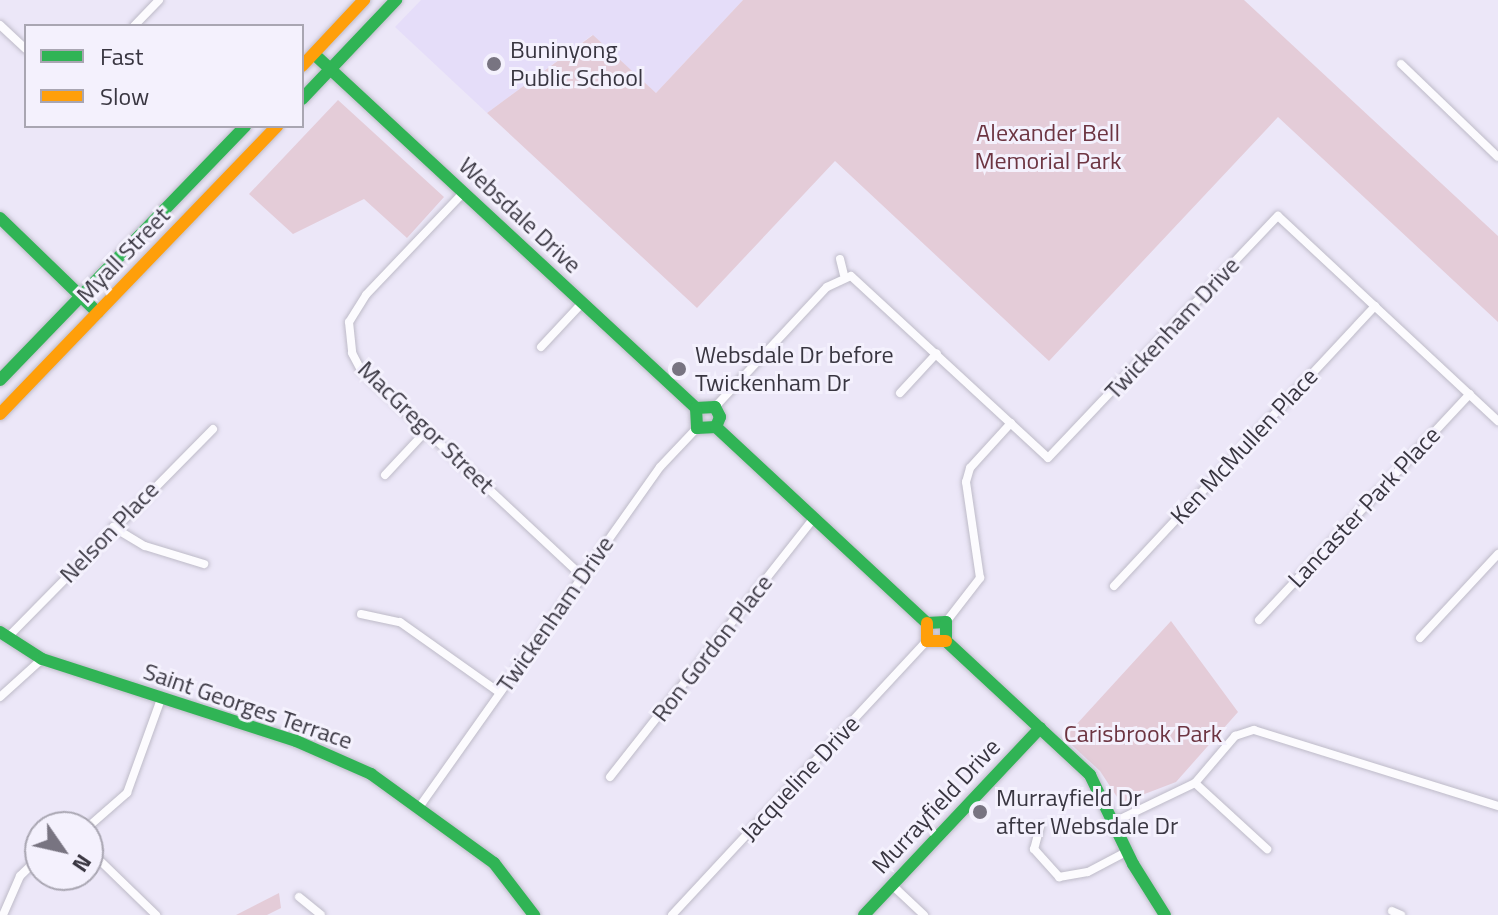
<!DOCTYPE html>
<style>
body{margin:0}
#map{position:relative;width:1498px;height:915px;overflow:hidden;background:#ece7f8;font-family:"Titillium Web",sans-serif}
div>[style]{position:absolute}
.built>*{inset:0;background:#e5ddf9}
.green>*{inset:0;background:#e4ccd8}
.roads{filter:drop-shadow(0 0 2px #bebbc8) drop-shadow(0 0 2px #bebbc8)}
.street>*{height:8px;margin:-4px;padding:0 4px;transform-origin:4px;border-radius:4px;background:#fcfbfe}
.fast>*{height:12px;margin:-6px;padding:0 6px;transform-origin:6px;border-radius:6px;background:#30b455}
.slow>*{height:12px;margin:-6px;padding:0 6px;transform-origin:6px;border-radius:6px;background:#ff9f0a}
.dots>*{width:22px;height:22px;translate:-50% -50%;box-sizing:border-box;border:4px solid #f4f1fd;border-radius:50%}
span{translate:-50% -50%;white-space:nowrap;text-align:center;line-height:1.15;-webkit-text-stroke:6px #f4f1fd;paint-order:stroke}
.poi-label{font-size:24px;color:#393641}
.left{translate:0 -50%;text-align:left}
.park-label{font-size:24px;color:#6d3542}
.street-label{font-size:24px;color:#393641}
.legend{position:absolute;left:24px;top:24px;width:280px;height:104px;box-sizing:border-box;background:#f4f1fd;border:2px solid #a9a6b2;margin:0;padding:10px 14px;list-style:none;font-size:24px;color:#393641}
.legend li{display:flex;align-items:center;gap:16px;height:40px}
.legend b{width:40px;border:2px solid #a9a6b2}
.north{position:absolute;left:24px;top:811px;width:80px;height:80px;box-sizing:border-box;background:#f4f1fd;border:2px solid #a9a6b2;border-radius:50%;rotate:124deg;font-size:22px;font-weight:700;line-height:32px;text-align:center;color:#393641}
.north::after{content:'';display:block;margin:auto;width:28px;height:36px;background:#787481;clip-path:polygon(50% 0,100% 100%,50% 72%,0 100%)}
</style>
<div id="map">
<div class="built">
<i style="clip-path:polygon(421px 0,743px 0,656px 93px,592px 35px,487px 113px,395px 27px)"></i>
</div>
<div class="green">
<i style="clip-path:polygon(743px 0,1244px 0,1498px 236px,1498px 322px,1278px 117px,1049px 361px,835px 161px,697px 308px,487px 113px,593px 35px,656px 93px)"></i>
<i style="clip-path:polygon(338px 100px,444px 197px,407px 238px,364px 199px,293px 234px,249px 194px)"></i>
<i style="clip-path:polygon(1171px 621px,1238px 712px,1176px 782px,1121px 803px,1100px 771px,1064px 738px)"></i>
<i style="clip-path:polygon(279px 893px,281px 908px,267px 915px,236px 915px)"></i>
</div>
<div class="roads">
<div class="street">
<i style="left:0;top:25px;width:35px;rotate:43deg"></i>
<i style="left:134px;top:26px;width:36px;rotate:-46deg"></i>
<i style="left:1401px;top:64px;width:134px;rotate:43.8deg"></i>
<i style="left:464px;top:192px;width:142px;rotate:133.6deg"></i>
<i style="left:366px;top:295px;width:32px;rotate:122deg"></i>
<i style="left:349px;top:322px;width:31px;rotate:84deg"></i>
<i style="left:352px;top:353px;width:19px;rotate:62deg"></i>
<i style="left:361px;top:370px;width:301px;rotate:43deg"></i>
<i style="left:840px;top:259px;width:16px;rotate:76deg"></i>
<i style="left:541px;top:347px;width:62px;rotate:-47deg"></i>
<i style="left:900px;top:393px;width:54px;rotate:-47.2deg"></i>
<i style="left:715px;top:407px;width:164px;rotate:-47deg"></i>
<i style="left:827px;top:287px;width:26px;rotate:-25deg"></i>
<i style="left:851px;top:276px;width:268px;rotate:42.7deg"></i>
<i style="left:1048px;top:458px;width:334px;rotate:-46.5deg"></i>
<i style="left:1278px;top:216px;width:301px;rotate:43deg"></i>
<i style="left:385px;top:475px;width:60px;rotate:-47deg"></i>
<i style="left:113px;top:527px;width:37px;rotate:31deg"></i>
<i style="left:145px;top:546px;width:62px;rotate:17deg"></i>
<i style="left:1114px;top:586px;width:383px;rotate:-47deg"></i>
<i style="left:361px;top:614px;width:40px;rotate:12deg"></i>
<i style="left:400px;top:622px;width:121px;rotate:35.3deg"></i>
<i style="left:1259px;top:620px;width:309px;rotate:-47deg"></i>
<i style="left:946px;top:622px;width:56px;rotate:-52.3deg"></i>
<i style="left:980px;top:578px;width:97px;rotate:-98.3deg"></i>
<i style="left:966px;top:482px;width:15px;rotate:-74deg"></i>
<i style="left:970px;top:468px;width:61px;rotate:-47.7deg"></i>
<i style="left:8px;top:637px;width:292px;rotate:-45.4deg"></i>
<i style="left:1420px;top:638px;width:115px;rotate:-47.1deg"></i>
<i style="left:0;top:697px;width:57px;rotate:-42.1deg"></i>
<i style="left:610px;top:777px;width:330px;rotate:-51.8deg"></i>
<i style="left:1195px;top:783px;width:98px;rotate:42.5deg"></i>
<i style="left:420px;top:806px;width:415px;rotate:-54.7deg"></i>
<i style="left:660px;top:467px;width:54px;rotate:-46.5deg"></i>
<i style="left:1116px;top:821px;width:88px;rotate:-25.7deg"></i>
<i style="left:1195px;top:783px;width:62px;rotate:-49.6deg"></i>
<i style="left:1235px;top:736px;width:20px;rotate:-18deg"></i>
<i style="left:1254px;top:730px;width:256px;rotate:17.3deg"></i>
<i style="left:88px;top:827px;width:52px;rotate:-41.1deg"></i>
<i style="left:127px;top:793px;width:100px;rotate:-70.1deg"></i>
<i style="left:1040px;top:827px;width:23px;rotate:105deg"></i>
<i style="left:1034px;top:849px;width:38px;rotate:48deg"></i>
<i style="left:1059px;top:877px;width:29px;rotate:-10deg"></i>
<i style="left:1088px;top:872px;width:45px;rotate:-27.7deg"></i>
<i style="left:88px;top:849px;width:95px;rotate:44.1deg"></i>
<i style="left:892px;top:885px;width:44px;rotate:43.2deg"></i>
<i style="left:299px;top:897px;width:28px;rotate:39deg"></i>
<i style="left:1392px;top:911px;width:10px;rotate:24deg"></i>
<i style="left:3px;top:915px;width:43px;rotate:-66.4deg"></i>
<i style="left:20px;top:876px;width:28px;rotate:-44deg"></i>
<i style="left:672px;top:915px;width:374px;rotate:-47.1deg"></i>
</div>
<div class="fast">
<i style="left:314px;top:54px;width:521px;rotate:42.82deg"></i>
<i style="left:302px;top:99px;width:137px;rotate:-46.5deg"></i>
<i style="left:0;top:218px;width:136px;rotate:44.1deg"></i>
<i style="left:0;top:380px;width:353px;rotate:-46deg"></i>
<i style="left:696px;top:408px;width:19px;rotate:-3deg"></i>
<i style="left:715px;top:407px;width:11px;rotate:63deg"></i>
<i style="left:720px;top:417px;width:11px;rotate:112deg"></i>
<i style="left:696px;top:408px;width:20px;rotate:87deg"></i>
<i style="left:697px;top:428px;width:19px;rotate:-3deg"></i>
<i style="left:716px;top:427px;width:288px;rotate:42.9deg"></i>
<i style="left:927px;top:623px;width:19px;rotate:-3deg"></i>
<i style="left:946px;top:622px;width:19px;rotate:90deg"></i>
<i style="left:0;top:632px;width:50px;rotate:32.7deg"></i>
<i style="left:42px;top:659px;width:267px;rotate:17.9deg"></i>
<i style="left:296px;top:741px;width:82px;rotate:23.7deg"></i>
<i style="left:371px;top:774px;width:152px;rotate:35.9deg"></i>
<i style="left:494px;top:863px;width:66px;rotate:52.4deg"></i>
<i style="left:946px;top:641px;width:197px;rotate:42.9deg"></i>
<i style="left:1090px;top:775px;width:99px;rotate:64.2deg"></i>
<i style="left:1133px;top:864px;width:60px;rotate:57.9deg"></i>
<i style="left:864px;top:915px;width:257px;rotate:-46.7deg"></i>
</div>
<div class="slow">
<i style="left:302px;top:66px;width:91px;rotate:-46.8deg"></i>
<i style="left:0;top:414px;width:400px;rotate:-46.1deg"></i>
<i style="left:927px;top:623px;width:18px;rotate:90deg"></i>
<i style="left:927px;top:641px;width:19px"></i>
</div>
</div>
<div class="dots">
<i style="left:494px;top:64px;background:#787481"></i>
<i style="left:679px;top:369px;background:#787481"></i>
<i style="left:980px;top:812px;background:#787481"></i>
</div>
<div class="poi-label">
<span class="left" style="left:510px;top:64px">Buninyong<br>Public School</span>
<span class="left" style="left:695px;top:369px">Websdale Dr before<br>Twickenham Dr</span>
<span class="left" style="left:996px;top:812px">Murrayfield Dr<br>after Websdale Dr</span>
</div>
<div class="park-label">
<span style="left:1048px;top:147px">Alexander Bell<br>Memorial Park</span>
<span style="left:1143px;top:734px">Carisbrook Park</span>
</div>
<div class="street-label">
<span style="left:520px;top:215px;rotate:43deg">Websdale Drive</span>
<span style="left:123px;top:255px;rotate:-46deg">Myall Street</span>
<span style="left:1172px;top:328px;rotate:-47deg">Twickenham Drive</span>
<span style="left:426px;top:427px;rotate:44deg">MacGregor Street</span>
<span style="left:1244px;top:446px;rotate:-47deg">Ken McMullen Place</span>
<span style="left:1364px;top:507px;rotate:-47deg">Lancaster Park Place</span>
<span style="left:109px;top:532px;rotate:-46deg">Nelson Place</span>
<span style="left:555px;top:614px;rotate:-55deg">Twickenham Drive</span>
<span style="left:712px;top:648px;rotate:-52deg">Ron Gordon Place</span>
<span style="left:248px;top:706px;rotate:19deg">Saint Georges Terrace</span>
<span style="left:800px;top:778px;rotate:-47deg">Jacqueline Drive</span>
<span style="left:936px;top:806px;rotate:-47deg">Murrayfield Drive</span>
</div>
<ul class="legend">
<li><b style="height:10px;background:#30b455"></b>Fast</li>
<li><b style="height:10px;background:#ff9f0a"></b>Slow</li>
</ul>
<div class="north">N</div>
</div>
